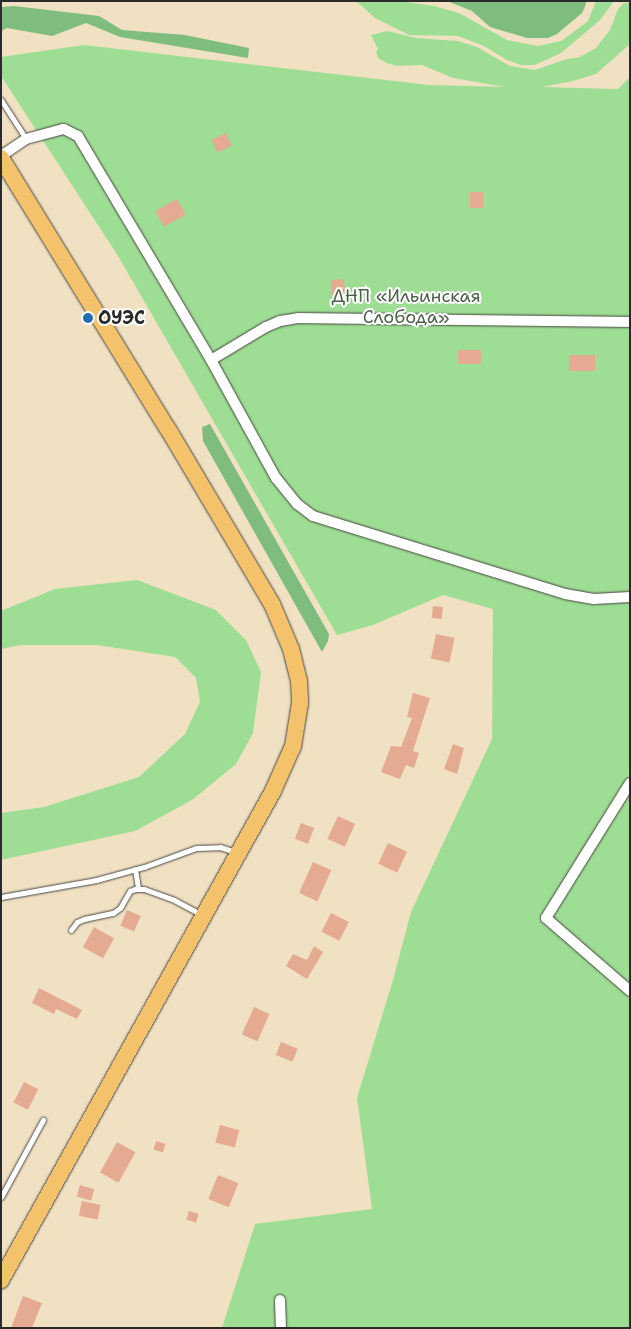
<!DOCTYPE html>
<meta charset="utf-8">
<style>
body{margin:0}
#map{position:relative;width:631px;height:1329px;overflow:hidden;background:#f0e1c3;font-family:"Shantell Sans",sans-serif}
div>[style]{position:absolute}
.green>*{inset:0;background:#9ede94}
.forest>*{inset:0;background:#7ebd7e}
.building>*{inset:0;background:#e5aa92;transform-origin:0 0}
.roads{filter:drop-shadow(0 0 1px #494642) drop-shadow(0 0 1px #494642)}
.service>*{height:5px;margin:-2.5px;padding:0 2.5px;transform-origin:2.5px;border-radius:2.5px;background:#fff}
.minor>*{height:10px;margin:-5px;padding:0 5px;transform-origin:5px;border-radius:5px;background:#fff}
.primary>*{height:16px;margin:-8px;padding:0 8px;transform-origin:8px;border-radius:8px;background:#f3c26a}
.dots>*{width:14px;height:14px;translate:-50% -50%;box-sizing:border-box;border:2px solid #fff;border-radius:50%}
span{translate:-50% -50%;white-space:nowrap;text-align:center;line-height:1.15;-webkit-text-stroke:4px #fff;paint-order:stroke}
.park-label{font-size:18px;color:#4e614a}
.poi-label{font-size:18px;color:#2b2b2b;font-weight:700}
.left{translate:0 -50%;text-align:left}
.frame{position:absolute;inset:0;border:2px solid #2b2b2b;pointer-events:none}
</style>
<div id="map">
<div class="green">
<i style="clip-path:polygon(356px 1px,399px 1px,434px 6px,459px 13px,507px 40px,538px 46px,561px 41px,579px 28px,588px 21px,596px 1px,614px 1px,600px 20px,561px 53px,535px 65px,521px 65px,507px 60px,484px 46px,458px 36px,409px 35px,375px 18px)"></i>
<i style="clip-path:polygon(624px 3px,630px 3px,630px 44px,596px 74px,573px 81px,542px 87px,618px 89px,630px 77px,630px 1328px,222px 1328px,255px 1224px,372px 1209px,357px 1098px,393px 980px,411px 912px,492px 739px,493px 609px,443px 595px,373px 625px,337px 635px,118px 256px,1px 76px,1px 57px,84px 45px,429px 85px,505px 87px,453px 78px,422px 65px,397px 66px,387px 63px,378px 58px,376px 52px,378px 49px,371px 35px,387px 31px,416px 38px,458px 41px,477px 47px,510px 66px,535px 70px,567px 59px,580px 57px,596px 48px,610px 30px,618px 9px)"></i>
<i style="clip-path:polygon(137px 580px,216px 610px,246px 640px,261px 672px,253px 733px,236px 764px,192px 800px,135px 831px,1px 860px,1px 813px,44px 807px,139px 777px,185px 734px,200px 702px,196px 678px,175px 657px,97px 645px,20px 645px,1px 649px,1px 611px,55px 589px)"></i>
</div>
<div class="forest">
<i style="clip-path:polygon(447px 1px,586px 1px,586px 4px,582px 13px,557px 34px,548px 38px,527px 38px,490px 27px,472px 11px)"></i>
<i style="clip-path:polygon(14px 6px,99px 16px,122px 30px,185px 35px,249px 48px,248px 58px,120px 37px,86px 23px,52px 36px,7px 28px,1px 31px,1px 7px)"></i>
<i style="clip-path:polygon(210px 424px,329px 634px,328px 641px,322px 652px,203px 441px,202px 427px)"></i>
</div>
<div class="building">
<i style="left:226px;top:133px;width:14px;height:16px;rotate:65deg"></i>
<i style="left:470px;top:192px;width:13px;height:16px"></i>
<i style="left:177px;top:199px;width:18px;height:25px;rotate:61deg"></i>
<i style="left:344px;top:279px;width:16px;height:13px;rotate:86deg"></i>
<i style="left:458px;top:350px;width:23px;height:14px"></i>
<i style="left:569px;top:355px;width:26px;height:16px"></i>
<i style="left:433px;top:606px;width:10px;height:12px;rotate:6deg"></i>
<i style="left:436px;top:634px;width:19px;height:25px;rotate:12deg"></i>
<i style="clip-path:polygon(413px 693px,430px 698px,413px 751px,419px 753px,414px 768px,406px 765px,400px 779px,381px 772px,391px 746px,401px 747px,412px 718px,407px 717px)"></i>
<i style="clip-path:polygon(453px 744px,464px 748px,457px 774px,444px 769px)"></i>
<i style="left:338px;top:816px;width:19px;height:25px;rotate:25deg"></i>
<i style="left:301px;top:823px;width:14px;height:17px;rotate:21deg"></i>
<i style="left:388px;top:843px;width:21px;height:23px;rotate:25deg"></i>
<i style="left:313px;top:862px;width:20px;height:34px;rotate:24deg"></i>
<i style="left:127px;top:910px;width:15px;height:17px;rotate:23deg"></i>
<i style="left:331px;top:913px;width:20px;height:21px;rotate:27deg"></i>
<i style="left:94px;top:927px;width:23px;height:23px;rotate:29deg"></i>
<i style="clip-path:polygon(314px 946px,323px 952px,307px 979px,286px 966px,293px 954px,307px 960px)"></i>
<i style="clip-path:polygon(39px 988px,82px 1010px,77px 1019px,56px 1009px,54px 1014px,32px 1003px)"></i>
<i style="left:254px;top:1007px;width:17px;height:30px;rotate:24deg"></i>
<i style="left:281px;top:1042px;width:18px;height:14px;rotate:22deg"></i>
<i style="left:24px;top:1082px;width:16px;height:23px;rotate:27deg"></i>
<i style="left:220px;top:1125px;width:20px;height:18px;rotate:15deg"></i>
<i style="left:156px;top:1141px;width:10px;height:9px;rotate:17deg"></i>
<i style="left:117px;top:1142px;width:21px;height:35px;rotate:29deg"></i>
<i style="left:218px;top:1175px;width:22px;height:26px;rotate:22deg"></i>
<i style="left:80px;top:1185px;width:15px;height:12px;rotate:16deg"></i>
<i style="left:82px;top:1201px;width:19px;height:15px;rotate:12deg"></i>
<i style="left:189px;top:1211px;width:10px;height:9px;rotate:17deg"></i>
<i style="clip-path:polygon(23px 1296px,42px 1303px,32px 1328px,11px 1328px)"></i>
</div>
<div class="roads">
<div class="service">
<i style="left:1px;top:100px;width:46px;rotate:57.3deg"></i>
<i style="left:135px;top:869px;width:20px;rotate:81deg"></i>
<i style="left:1px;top:897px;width:97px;rotate:-10.1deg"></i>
<i style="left:96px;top:880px;width:50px;rotate:-15.2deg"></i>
<i style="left:144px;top:867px;width:55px;rotate:-20.1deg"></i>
<i style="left:196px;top:848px;width:24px;rotate:-2deg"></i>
<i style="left:220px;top:847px;width:16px;rotate:18deg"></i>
<i style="left:71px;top:930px;width:10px;rotate:-53deg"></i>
<i style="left:77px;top:922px;width:8px;rotate:-23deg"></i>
<i style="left:84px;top:919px;width:30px;rotate:-12deg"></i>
<i style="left:113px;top:913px;width:9px;rotate:-36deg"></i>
<i style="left:120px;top:908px;width:20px;rotate:-60deg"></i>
<i style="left:130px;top:891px;width:5px;rotate:-22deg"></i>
<i style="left:135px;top:889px;width:9px"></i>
<i style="left:144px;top:889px;width:32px;rotate:20deg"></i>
<i style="left:174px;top:900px;width:32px;rotate:28deg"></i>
<i style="left:1px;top:1197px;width:88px;rotate:-61.4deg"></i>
</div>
<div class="minor">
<i style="left:1px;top:156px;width:30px;rotate:-34deg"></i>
<i style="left:26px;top:139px;width:39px;rotate:-15deg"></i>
<i style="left:64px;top:129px;width:16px;rotate:27deg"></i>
<i style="left:78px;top:136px;width:261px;rotate:59.3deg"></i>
<i style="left:211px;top:360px;width:135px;rotate:61.2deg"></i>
<i style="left:276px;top:478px;width:33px;rotate:51deg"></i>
<i style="left:297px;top:504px;width:20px;rotate:37deg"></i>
<i style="left:313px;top:516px;width:264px;rotate:17.2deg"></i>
<i style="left:565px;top:594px;width:29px;rotate:10deg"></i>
<i style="left:594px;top:599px;width:36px;rotate:-3deg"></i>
<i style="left:211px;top:360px;width:64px;rotate:-31deg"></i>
<i style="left:266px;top:327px;width:15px;rotate:-23deg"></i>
<i style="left:280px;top:321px;width:18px;rotate:-9deg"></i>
<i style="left:298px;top:318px;width:332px;rotate:0.7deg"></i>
<i style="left:630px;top:783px;width:159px;rotate:121.9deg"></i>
<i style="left:546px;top:918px;width:111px;rotate:41deg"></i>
<i style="left:280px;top:1300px;width:28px;rotate:88deg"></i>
</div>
<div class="primary">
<i style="left:1px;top:158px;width:318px;rotate:58.4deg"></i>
<i style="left:168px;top:429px;width:204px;rotate:59.3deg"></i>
<i style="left:272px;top:604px;width:49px;rotate:67.1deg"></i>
<i style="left:291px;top:649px;width:33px;rotate:76deg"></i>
<i style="left:299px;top:681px;width:22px;rotate:87deg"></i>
<i style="left:300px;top:703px;width:44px;rotate:99.2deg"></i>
<i style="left:293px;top:746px;width:49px;rotate:114deg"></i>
<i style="left:273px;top:791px;width:560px;rotate:119.08deg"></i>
</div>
</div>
<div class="dots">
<i style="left:88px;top:318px;background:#1f6fb2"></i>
</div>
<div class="park-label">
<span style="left:406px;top:307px">ДНП «Ильинская<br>Слобода»</span>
</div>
<div class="poi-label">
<span class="left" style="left:98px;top:318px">ОУЭС</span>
</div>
<div class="frame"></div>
</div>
